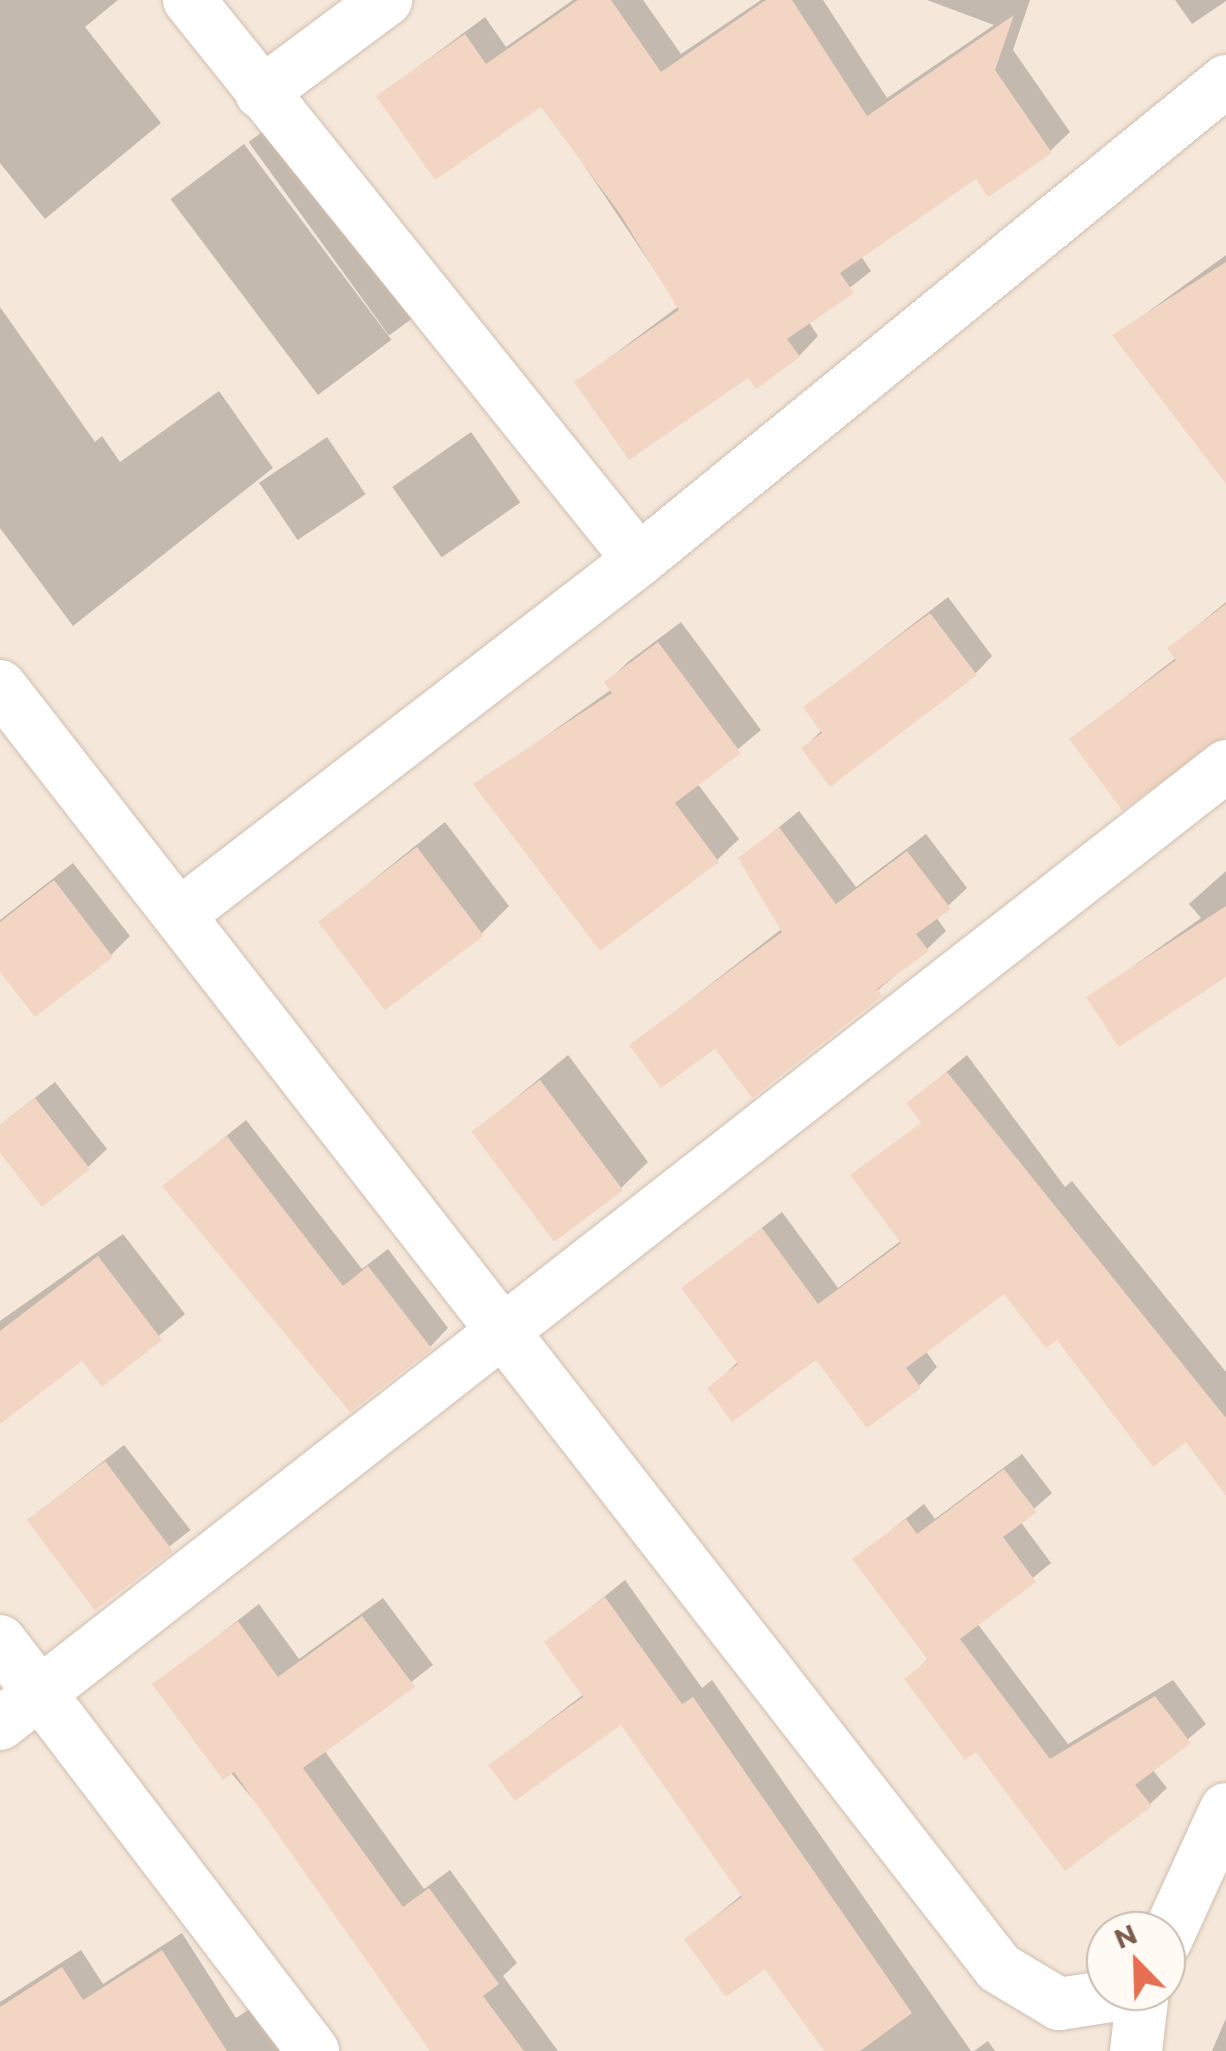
<!DOCTYPE html>
<style>
body{margin:0}
#map{position:relative;width:1226px;height:2051px;overflow:hidden;background:#fdf6ec;font-family:Commissioner,sans-serif}
div>[style]{position:absolute}
.residential>*{inset:0;background:#f5e8da}
.shadow>*{inset:0;background:#0003;transform-origin:0 0}
.building>*{inset:0;background:#f3d5c3;transform-origin:0 0}
.roads{filter:drop-shadow(0 0 2px #d1beb0) drop-shadow(0 0 2px #d1beb0)}
.street>*{height:52px;margin:-26px;padding:0 26px;transform-origin:26px;border-radius:26px;background:#fff}
span{translate:-50% -50%;white-space:nowrap;text-align:center;line-height:1.15;-webkit-text-stroke:9px #fffaf3;paint-order:stroke}
.north{position:absolute;left:1086px;top:1911px;width:100px;height:100px;box-sizing:border-box;background:#fffaf3;border:2px solid #cabbb1;border-radius:50%;rotate:337deg;font-size:28px;font-weight:700;line-height:40px;text-align:center;color:#7a5c4d}
.north::after{content:'';display:block;margin:auto;width:35px;height:45px;background:#e76f51;clip-path:polygon(50% 0,100% 100%,50% 72%,0 100%)}
</style>
<div id="map">
<div class="residential">
<i style="clip-path:polygon(evenodd,0 0,1226px 0,1226px 2051px,0 2051px,0 0,1106px 1931px,1166px 1931px,1166px 1991px,1106px 1991px,1106px 1931px)"></i>
</div>
<div class="shadow">
<i style="clip-path:polygon(0 0,118px 0,85px 27px,161px 123px,45px 219px,0 163px)"></i>
<i style="clip-path:polygon(573px 0,643px 0,681px 54px,761px 0,823px 0,887px 98px,994px 25px,927px 0,1030px 0,1013px 50px,1070px 132px,1050px 151px,977px 176px,861px 256px,871px 271px,808px 321px,818px 336px,799px 356px,749px 375px,577px 382px,679px 306px,542px 103px,379px 96px,485px 17px,506px 47px)"></i>
<i style="clip-path:polygon(1175px 0,1226px 0,1226px 1px,1192px 24px)"></i>
<i style="left:272px;top:125px;width:239px;height:29px;rotate:54deg"></i>
<i style="left:244px;top:144px;width:245px;height:92px;rotate:53deg"></i>
<i style="clip-path:polygon(1226px 255px,1226px 480px,1116px 335px)"></i>
<i style="clip-path:polygon(0 307px,95px 442px,102px 436px,120px 462px,219px 391px,273px 468px,73px 626px,0 528px)"></i>
<i style="left:471px;top:432px;width:86px;height:96px;rotate:55deg"></i>
<i style="left:327px;top:437px;width:69px;height:82px;rotate:56deg"></i>
<i style="clip-path:polygon(948px 597px,992px 656px,975px 674px,804px 748px,821px 731px,806px 707px)"></i>
<i style="clip-path:polygon(1226px 602px,1226px 729px,1072px 739px,1177px 657px,1170px 648px)"></i>
<i style="clip-path:polygon(681px 622px,761px 730px,697px 783px,739px 839px,717px 860px,477px 785px,612px 689px,607px 682px,629px 661px)"></i>
<i style="clip-path:polygon(799px 811px,856px 887px,926px 834px,967px 888px,936px 917px,946px 931px,927px 949px,752px 1095px,715px 1045px,632px 1045px,783px 928px,741px 858px)"></i>
<i style="clip-path:polygon(445px 822px,509px 906px,482px 933px,322px 921px)"></i>
<i style="clip-path:polygon(73px 863px,130px 936px,111px 955px,0 968px,0 920px)"></i>
<i style="clip-path:polygon(1226px 871px,1226px 974px,1090px 997px,1201px 918px,1189px 904px)"></i>
<i style="clip-path:polygon(568px 1055px,648px 1162px,621px 1188px,474px 1132px)"></i>
<i style="clip-path:polygon(967px 1055px,1065px 1187px,1072px 1181px,1226px 1372px,1226px 1492px,1187px 1439px,1005px 1290px,925px 1350px,937px 1367px,919px 1386px,816px 1356px,710px 1388px,739px 1361px,684px 1289px,782px 1212px,838px 1288px,902px 1240px,853px 1176px,932px 1118px,909px 1103px)"></i>
<i style="clip-path:polygon(55px 1082px,107px 1149px,88px 1167px,0 1149px,0 1125px)"></i>
<i style="clip-path:polygon(246px 1120px,362px 1269px,388px 1249px,448px 1328px,430px 1347px,165px 1186px)"></i>
<i style="clip-path:polygon(123px 1234px,185px 1314px,102px 1383px,82px 1358px,0 1421px,0 1321px)"></i>
<i style="left:124px;top:1445px;width:108px;height:120px;rotate:52deg"></i>
<i style="clip-path:polygon(1022px 1454px,1052px 1493px,1020px 1521px,1051px 1563px,977px 1623px,1068px 1744px,1173px 1680px,1206px 1724px,1152px 1769px,1167px 1788px,1150px 1804px,976px 1748px,907px 1679px,929px 1658px,855px 1559px,924px 1504px,935px 1519px)"></i>
<i style="clip-path:polygon(625px 1580px,702px 1688px,712px 1680px,971px 2051px,827px 2051px,766px 1966px,687px 1939px,743px 1894px,621px 1721px,491px 1765px,584px 1694px,547px 1643px)"></i>
<i style="clip-path:polygon(383px 1598px,433px 1665px,324px 1750px,424px 1889px,450px 1870px,517px 1963px,503px 1976px,558px 2051px,466px 2051px,156px 1684px,259px 1604px,299px 1659px)"></i>
<i style="clip-path:polygon(182px 1933px,236px 2018px,267px 1998px,302px 2051px,0 2051px,0 2002px,81px 1950px,103px 1984px)"></i>
<i style="clip-path:polygon(1226px 2018px,1226px 2051px,1212px 2051px)"></i>
<i style="clip-path:polygon(988px 2041px,995px 2051px,974px 2051px)"></i>
</div>
<div class="building">
<i style="clip-path:polygon(578px 0,611px 0,661px 72px,766px 0,792px 0,867px 116px,1014px 15px,995px 70px,1052px 153px,988px 197px,976px 179px,840px 273px,854px 293px,787px 339px,800px 357px,756px 389px,748px 378px,629px 460px,574px 382px,679px 310px,620px 214px,541px 107px,435px 180px,376px 96px,465px 34px,486px 64px)"></i>
<i style="clip-path:polygon(1226px 262px,1226px 484px,1112px 335px)"></i>
<i style="clip-path:polygon(1226px 604px,1226px 737px,1122px 810px,1069px 739px,1176px 660px,1167px 648px)"></i>
<i style="clip-path:polygon(930px 613px,977px 675px,830px 787px,801px 748px,822px 733px,803px 707px)"></i>
<i style="clip-path:polygon(658px 642px,741px 753px,675px 803px,719px 862px,600px 951px,473px 784px,612px 693px,604px 682px)"></i>
<i style="clip-path:polygon(779px 827px,836px 904px,907px 851px,951px 909px,916px 934px,929px 951px,877px 989px,882px 996px,752px 1098px,715px 1049px,661px 1088px,629px 1045px,782px 932px,738px 858px)"></i>
<i style="left:417px;top:847px;width:111px;height:124px;rotate:53deg"></i>
<i style="clip-path:polygon(54px 880px,113px 957px,35px 1017px,0 972px,0 922px)"></i>
<i style="clip-path:polygon(1226px 906px,1226px 977px,1119px 1047px,1086px 997px)"></i>
<i style="clip-path:polygon(947px 1072px,1226px 1418px,1226px 1496px,1186px 1442px,1153px 1467px,1057px 1340px,1046px 1348px,1004px 1294px,906px 1368px,921px 1388px,867px 1428px,816px 1360px,732px 1422px,707px 1388px,738px 1364px,681px 1288px,762px 1228px,818px 1304px,901px 1243px,850px 1175px,921px 1123px,906px 1103px)"></i>
<i style="left:540px;top:1080px;width:138px;height:86px;rotate:53deg"></i>
<i style="clip-path:polygon(35px 1098px,90px 1169px,42px 1207px,0 1153px,0 1125px)"></i>
<i style="clip-path:polygon(227px 1136px,343px 1286px,368px 1266px,432px 1349px,350px 1412px,162px 1186px)"></i>
<i style="clip-path:polygon(98px 1256px,162px 1340px,102px 1387px,82px 1361px,0 1424px,0 1331px)"></i>
<i style="left:105px;top:1461px;width:113px;height:98px;rotate:53deg"></i>
<i style="clip-path:polygon(1004px 1469px,1037px 1512px,1003px 1537px,1036px 1582px,960px 1639px,1050px 1759px,1155px 1696px,1191px 1743px,1135px 1785px,1152px 1806px,1065px 1871px,976px 1752px,965px 1760px,904px 1679px,928px 1660px,852px 1559px,906px 1519px,917px 1534px)"></i>
<i style="clip-path:polygon(605px 1597px,682px 1704px,693px 1697px,912px 2013px,860px 2051px,824px 2051px,765px 1969px,726px 1997px,684px 1939px,742px 1897px,621px 1725px,515px 1801px,488px 1765px,583px 1697px,544px 1642px)"></i>
<i style="clip-path:polygon(362px 1616px,415px 1687px,303px 1768px,403px 1907px,429px 1888px,499px 1984px,483px 1996px,524px 2051px,430px 2051px,234px 1772px,223px 1780px,152px 1684px,238px 1621px,278px 1677px)"></i>
<i style="clip-path:polygon(162px 1950px,227px 2051px,0 2051px,0 2007px,62px 1967px,83px 2000px)"></i>
</div>
<div class="roads">
<div class="street">
<i style="left:189px;top:0;width:718px;rotate:51.22deg"></i>
<i style="left:261px;top:93px;width:156px;rotate:-36.6deg"></i>
<i style="left:0;top:686px;width:1625px;rotate:52.07deg"></i>
<i style="left:999px;top:1968px;width:70px;rotate:31deg"></i>
<i style="left:1059px;top:2004px;width:85px;rotate:-8.8deg"></i>
<i style="left:180px;top:914px;width:580px;rotate:-37.64deg"></i>
<i style="left:639px;top:560px;width:758px;rotate:-39.21deg"></i>
<i style="left:0;top:1641px;width:516px;rotate:52.64deg"></i>
<i style="left:0;top:1724px;width:1556px;rotate:-38deg"></i>
<i style="left:1166px;top:1940px;width:144px;rotate:-65.4deg"></i>
<i style="left:1136px;top:2051px;width:60px;rotate:-83.3deg"></i>
</div>
</div>
<div class="north">N</div>
</div>
